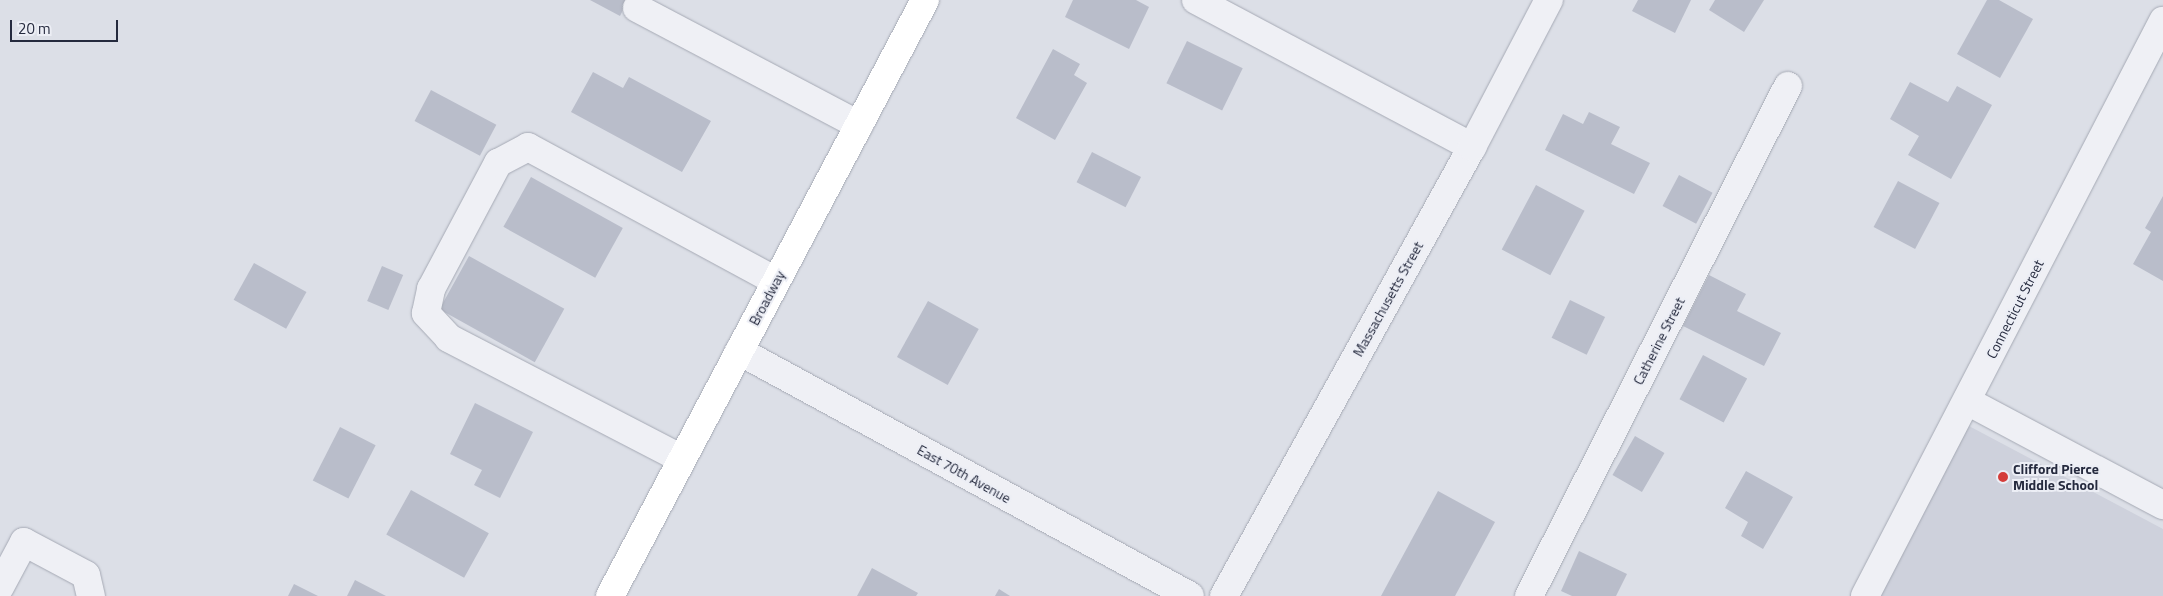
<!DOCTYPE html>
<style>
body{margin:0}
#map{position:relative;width:2163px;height:596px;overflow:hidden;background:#dcdfe7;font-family:"Titillium Web",sans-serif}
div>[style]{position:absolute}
.built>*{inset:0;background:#ced1dc}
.building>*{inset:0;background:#b9bdca;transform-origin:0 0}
.roads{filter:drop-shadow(0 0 1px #a5a9b4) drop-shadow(0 0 1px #a5a9b4)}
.minor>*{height:28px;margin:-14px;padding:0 14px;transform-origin:14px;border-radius:14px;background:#eff0f5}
.major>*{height:28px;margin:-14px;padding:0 14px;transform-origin:14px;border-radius:14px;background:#fff}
.dots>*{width:14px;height:14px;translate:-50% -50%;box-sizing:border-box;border:2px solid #eceef5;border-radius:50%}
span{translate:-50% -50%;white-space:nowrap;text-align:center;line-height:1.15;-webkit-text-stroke:4px #eceef5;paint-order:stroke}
.street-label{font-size:14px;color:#252a3e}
.poi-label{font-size:14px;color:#252a3e;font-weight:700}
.left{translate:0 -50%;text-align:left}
.scale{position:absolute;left:10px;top:20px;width:108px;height:22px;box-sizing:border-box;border:2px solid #252a3e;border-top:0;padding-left:6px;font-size:15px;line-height:18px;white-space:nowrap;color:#252a3e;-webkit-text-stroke:4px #eceef5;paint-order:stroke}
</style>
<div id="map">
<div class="built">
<i style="clip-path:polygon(1969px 426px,2163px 529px,2163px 596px,1875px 596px)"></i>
</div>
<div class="building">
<i style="clip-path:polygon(590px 0,628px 0,620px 16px)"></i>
<i style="clip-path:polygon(1073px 0,1136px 0,1149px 7px,1129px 49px,1065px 17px)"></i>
<i style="clip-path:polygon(1638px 0,1691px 0,1675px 33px,1632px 11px)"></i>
<i style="clip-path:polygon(1715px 0,1764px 0,1744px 32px,1709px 10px)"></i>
<i style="clip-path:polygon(1987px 0,1999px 0,2033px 19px,2000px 78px,1957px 54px)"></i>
<i style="left:1187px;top:41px;width:62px;height:47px;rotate:26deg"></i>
<i style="clip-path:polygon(1053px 49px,1080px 64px,1074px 75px,1087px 83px,1055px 140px,1016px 118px)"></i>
<i style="clip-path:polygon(593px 72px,623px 88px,629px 77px,711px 121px,682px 172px,571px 112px)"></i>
<i style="clip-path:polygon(1910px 82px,1948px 102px,1957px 86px,1992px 105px,1951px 179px,1908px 155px,1919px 136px,1890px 119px)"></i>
<i style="left:431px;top:90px;width:74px;height:35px;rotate:28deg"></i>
<i style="clip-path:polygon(1589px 112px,1620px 127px,1611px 144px,1650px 163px,1634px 194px,1545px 150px,1563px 114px,1583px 124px)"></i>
<i style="left:1092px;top:152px;width:55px;height:34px;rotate:27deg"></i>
<i style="left:1679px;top:175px;width:38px;height:35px;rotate:28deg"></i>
<i style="left:531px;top:177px;width:105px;height:57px;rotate:29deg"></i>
<i style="left:1898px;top:181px;width:47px;height:52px;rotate:28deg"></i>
<i style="left:1536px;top:185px;width:55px;height:73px;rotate:28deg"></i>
<i style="clip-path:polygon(2163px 196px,2163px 281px,2133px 264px,2151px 232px,2145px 228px)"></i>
<i style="left:469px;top:256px;width:109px;height:61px;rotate:29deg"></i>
<i style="left:254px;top:263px;width:60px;height:42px;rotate:29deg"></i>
<i style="left:382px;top:266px;width:23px;height:38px;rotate:23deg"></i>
<i style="clip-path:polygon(1709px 275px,1746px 294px,1737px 311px,1781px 333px,1764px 366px,1683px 326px)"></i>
<i style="left:1570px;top:300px;width:39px;height:42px;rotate:26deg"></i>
<i style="left:928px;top:301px;width:58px;height:64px;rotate:29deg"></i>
<i style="left:1703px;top:355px;width:50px;height:50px;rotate:28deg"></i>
<i style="clip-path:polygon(475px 403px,533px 432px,500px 498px,474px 485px,482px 470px,450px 454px)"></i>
<i style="left:340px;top:427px;width:40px;height:60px;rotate:27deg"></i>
<i style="left:1635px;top:436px;width:34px;height:45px;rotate:30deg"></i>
<i style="clip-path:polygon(1746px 471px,1793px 497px,1763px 549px,1741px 536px,1748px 522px,1725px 508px)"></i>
<i style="left:411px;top:490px;width:89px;height:51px;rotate:29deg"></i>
<i style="clip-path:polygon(1438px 491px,1495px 522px,1455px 596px,1381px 596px)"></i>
<i style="clip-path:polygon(1579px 551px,1627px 574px,1616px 596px,1572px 596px,1561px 591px)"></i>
<i style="clip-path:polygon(872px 568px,918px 593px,916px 596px,857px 596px)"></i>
<i style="clip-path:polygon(355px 580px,386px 596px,347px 596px)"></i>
<i style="clip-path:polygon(294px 584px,318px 596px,288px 596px)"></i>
<i style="clip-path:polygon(999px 589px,1010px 596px,995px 596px)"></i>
</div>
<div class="roads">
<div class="minor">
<i style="left:1196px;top:0;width:313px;rotate:28deg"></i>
<i style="left:637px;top:8px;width:251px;rotate:27.8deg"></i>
<i style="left:739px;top:351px;width:513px;rotate:28.51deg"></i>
<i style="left:1967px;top:401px;width:222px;rotate:28deg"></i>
<i style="left:682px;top:459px;width:263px;rotate:-152.6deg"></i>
<i style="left:449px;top:338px;width:34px;rotate:-133deg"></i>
<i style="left:426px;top:313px;width:25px;rotate:-78deg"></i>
<i style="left:431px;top:289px;width:143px;rotate:-62deg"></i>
<i style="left:498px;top:163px;width:34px;rotate:-28deg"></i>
<i style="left:528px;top:147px;width:282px;rotate:28.4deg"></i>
<i style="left:0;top:587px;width:51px;rotate:-61.9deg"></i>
<i style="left:24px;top:542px;width:70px;rotate:28deg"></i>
<i style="left:86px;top:575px;width:22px;rotate:77deg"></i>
<i style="left:1224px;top:596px;width:513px;rotate:-61.09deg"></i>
<i style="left:1472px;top:147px;width:166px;rotate:-62.4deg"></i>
<i style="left:1529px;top:596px;width:572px;rotate:-63.08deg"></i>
<i style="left:1865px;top:596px;width:648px;rotate:-62.6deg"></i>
</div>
<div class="major">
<i style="left:610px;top:596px;width:674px;rotate:-62.14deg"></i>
</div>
</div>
<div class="dots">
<i style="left:2003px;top:477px;background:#d43d3a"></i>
</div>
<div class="street-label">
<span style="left:767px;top:298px;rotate:-62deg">Broadway</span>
<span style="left:1388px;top:299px;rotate:-61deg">Massachusetts Street</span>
<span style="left:2015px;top:309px;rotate:-63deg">Connecticut Street</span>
<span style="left:1659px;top:341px;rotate:-63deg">Catherine Street</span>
<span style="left:964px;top:474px;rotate:29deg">East 70th Avenue</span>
</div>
<div class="poi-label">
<span class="left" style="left:2013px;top:477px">Clifford Pierce<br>Middle School</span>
</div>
<div class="scale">20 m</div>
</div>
